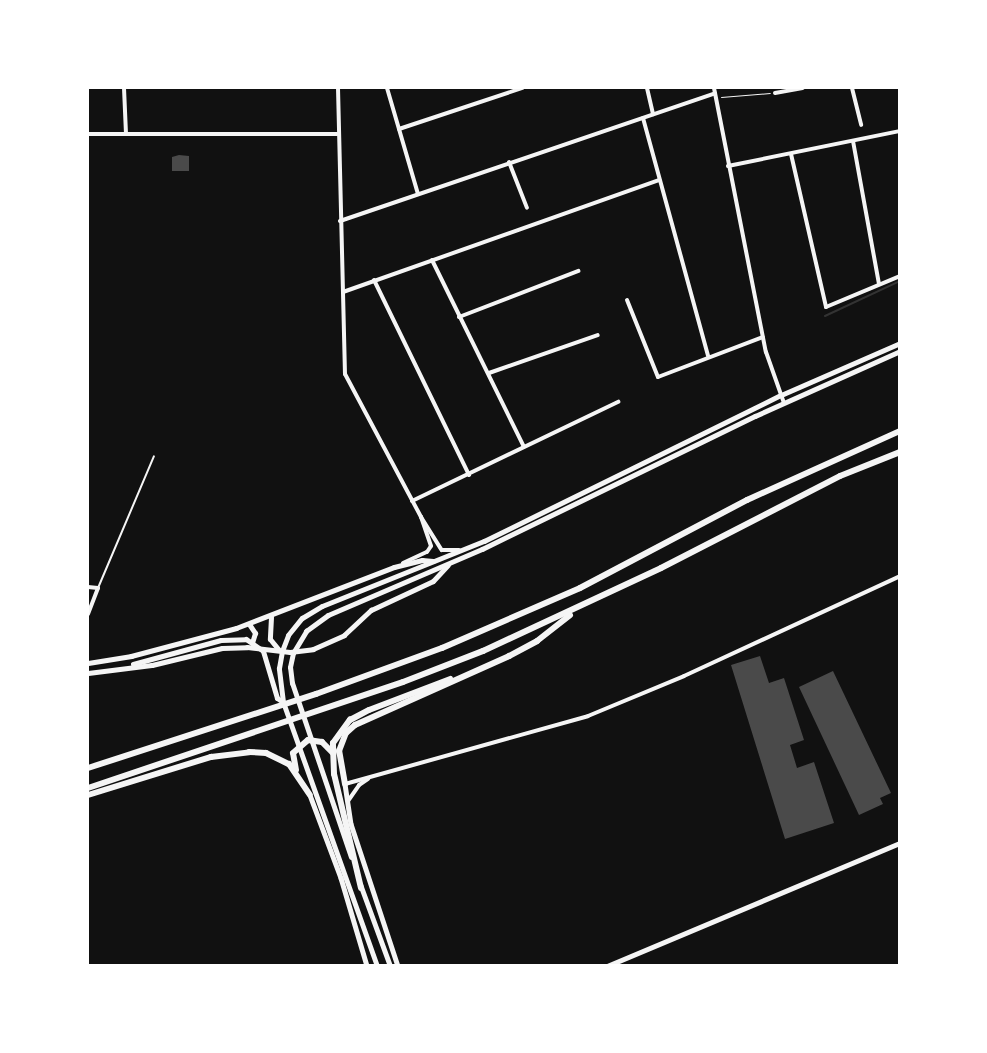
<!DOCTYPE html>
<style>
body{margin:0}
#map{position:relative;width:987px;height:1053px;overflow:hidden;background:#111;font-family:Signika,sans-serif}
div>[style]{position:absolute}
.stream>*{height:2px;margin:-1px;padding:0 1px;transform-origin:1px;border-radius:1px;background:#333}
.building>*{inset:0;background:#4a4a4a}
.path>*{height:1px;margin:-0.5px;padding:0 0.5px;transform-origin:0.5px;border-radius:0.5px;background:#f5f5f5}
.service>*{height:2px;margin:-1px;padding:0 1px;transform-origin:1px;border-radius:1px;background:#f5f5f5}
.minor>*{height:4px;margin:-2px;padding:0 2px;transform-origin:2px;border-radius:2px;background:#f5f5f5}
.tertiary>*{height:4.5px;margin:-2.25px;padding:0 2.25px;transform-origin:2.25px;border-radius:2.25px;background:#f5f5f5}
.secondary>*{height:5px;margin:-2.5px;padding:0 2.5px;transform-origin:2.5px;border-radius:2.5px;background:#f5f5f5}
.motorway>*{height:6px;margin:-3px;padding:0 3px;transform-origin:3px;border-radius:3px;background:#f5f5f5}
span{translate:-50% -50%;white-space:nowrap;text-align:center;line-height:1.15;-webkit-text-stroke:5px #fff;paint-order:stroke}
.frame{position:absolute;inset:0;border:89px solid #fff;pointer-events:none}
</style>
<div id="map">
<div class="stream">
<i style="left:825px;top:316px;width:83px;rotate:-25deg"></i>
</div>
<div class="building">
<i style="clip-path:polygon(179px 155px,189px 156px,189px 171px,172px 171px,172px 157px)"></i>
<i style="clip-path:polygon(760px 656px,769px 683px,784px 678px,804px 740px,790px 745px,797px 768px,814px 762px,834px 823px,785px 839px,731px 665px)"></i>
<i style="clip-path:polygon(833px 671px,891px 793px,880px 798px,883px 804px,859px 815px,799px 687px)"></i>
</div>
<div class="path">
<i style="left:721px;top:97px;width:49px;rotate:-4.7deg"></i>
</div>
<div class="service">
<i style="left:98px;top:588px;width:143px;rotate:-67deg"></i>
</div>
<div class="minor">
<i style="left:124px;top:88px;width:45px;rotate:87.5deg"></i>
<i style="left:338px;top:88px;width:286px;rotate:88.6deg"></i>
<i style="left:345px;top:374px;width:162px;rotate:62deg"></i>
<i style="left:421px;top:517px;width:39px;rotate:58deg"></i>
<i style="left:442px;top:550px;width:17px"></i>
<i style="left:387px;top:88px;width:110px;rotate:73.7deg"></i>
<i style="left:647px;top:88px;width:27px;rotate:77deg"></i>
<i style="left:714px;top:88px;width:269px;rotate:78.9deg"></i>
<i style="left:766px;top:352px;width:54px;rotate:70.6deg"></i>
<i style="left:852px;top:88px;width:38px;rotate:76deg"></i>
<i style="left:775px;top:93px;width:28px;rotate:-10deg"></i>
<i style="left:643px;top:118px;width:247px;rotate:74.7deg"></i>
<i style="left:399px;top:129px;width:130px;rotate:-18.4deg"></i>
<i style="left:88px;top:134px;width:249px"></i>
<i style="left:853px;top:141px;width:145px;rotate:79.7deg"></i>
<i style="left:791px;top:154px;width:157px;rotate:77.1deg"></i>
<i style="left:826px;top:307px;width:80px;rotate:-22.7deg"></i>
<i style="left:509px;top:162px;width:49px;rotate:68.6deg"></i>
<i style="left:728px;top:166px;width:176px;rotate:-11.5deg"></i>
<i style="left:340px;top:221px;width:396px;rotate:-18.8deg"></i>
<i style="left:432px;top:260px;width:208px;rotate:63.8deg"></i>
<i style="left:374px;top:280px;width:217px;rotate:64deg"></i>
<i style="left:343px;top:292px;width:335px;rotate:-19.5deg"></i>
<i style="left:627px;top:300px;width:83px;rotate:68.1deg"></i>
<i style="left:658px;top:377px;width:112px;rotate:-20.9deg"></i>
<i style="left:459px;top:317px;width:128px;rotate:-21.1deg"></i>
<i style="left:489px;top:373px;width:115px;rotate:-19.2deg"></i>
<i style="left:412px;top:501px;width:229px;rotate:-25.7deg"></i>
<i style="left:403px;top:563px;width:26px;rotate:-25deg"></i>
<i style="left:427px;top:552px;width:7px;rotate:-56deg"></i>
<i style="left:431px;top:546px;width:31px;rotate:-109deg"></i>
<i style="left:88px;top:587px;width:10px;rotate:6deg"></i>
<i style="left:98px;top:588px;width:28px;rotate:111deg"></i>
<i style="left:345px;top:784px;width:252px;rotate:-15.6deg"></i>
<i style="left:588px;top:716px;width:104px;rotate:-22.6deg"></i>
<i style="left:684px;top:676px;width:238px;rotate:-24.8deg"></i>
<i style="left:348px;top:801px;width:19px;rotate:-55deg"></i>
<i style="left:359px;top:785px;width:11px;rotate:-34deg"></i>
</div>
<div class="tertiary">
<i style="left:345px;top:784px;width:40px;rotate:81.5deg"></i>
<i style="left:351px;top:824px;width:150px;rotate:71.7deg"></i>
<i style="left:310px;top:795px;width:89px;rotate:69.5deg"></i>
<i style="left:341px;top:878px;width:92px;rotate:73.5deg"></i>
</div>
<div class="secondary">
<i style="left:271px;top:617px;width:22px;rotate:93deg"></i>
<i style="left:270px;top:639px;width:14px;rotate:51deg"></i>
<i style="left:249px;top:624px;width:11px;rotate:56deg"></i>
<i style="left:255px;top:633px;width:10px;rotate:107deg"></i>
<i style="left:88px;top:663px;width:44px;rotate:-9.2deg"></i>
<i style="left:131px;top:656px;width:109px;rotate:-14.9deg"></i>
<i style="left:236px;top:628px;width:169px;rotate:-21.1deg"></i>
<i style="left:394px;top:567px;width:29px;rotate:-14deg"></i>
<i style="left:422px;top:560px;width:11px;rotate:5deg"></i>
<i style="left:133px;top:664px;width:91px;rotate:-15.3deg"></i>
<i style="left:221px;top:640px;width:25px;rotate:-2deg"></i>
<i style="left:246px;top:639px;width:21px;rotate:35deg"></i>
<i style="left:263px;top:651px;width:49px;rotate:73.4deg"></i>
<i style="left:277px;top:698px;width:7px;rotate:34deg"></i>
<i style="left:88px;top:673px;width:64px;rotate:-7.1deg"></i>
<i style="left:152px;top:665px;width:72px;rotate:-13.7deg"></i>
<i style="left:222px;top:648px;width:25px;rotate:-2deg"></i>
<i style="left:247px;top:647px;width:43px;rotate:6.6deg"></i>
<i style="left:290px;top:652px;width:23px;rotate:-7deg"></i>
<i style="left:313px;top:649px;width:34px;rotate:-24deg"></i>
<i style="left:344px;top:635px;width:37px;rotate:-43deg"></i>
<i style="left:371px;top:610px;width:68px;rotate:-25.1deg"></i>
<i style="left:433px;top:581px;width:22px;rotate:-47deg"></i>
<i style="left:351px;top:857px;width:184px;rotate:-108.7deg"></i>
<i style="left:292px;top:683px;width:16px;rotate:-97deg"></i>
<i style="left:290px;top:667px;width:14px;rotate:-78deg"></i>
<i style="left:293px;top:653px;width:26px;rotate:-59deg"></i>
<i style="left:306px;top:631px;width:27px;rotate:-36deg"></i>
<i style="left:328px;top:615px;width:168px;rotate:-23.2deg"></i>
<i style="left:482px;top:549px;width:304px;rotate:-26deg"></i>
<i style="left:755px;top:416px;width:159px;rotate:-24.1deg"></i>
<i style="left:360px;top:884px;width:87px;rotate:69.9deg"></i>
<i style="left:377px;top:966px;width:280px;rotate:-109.6deg"></i>
<i style="left:283px;top:702px;width:34px;rotate:-97deg"></i>
<i style="left:279px;top:668px;width:17px;rotate:-80deg"></i>
<i style="left:282px;top:651px;width:17px;rotate:-69deg"></i>
<i style="left:288px;top:635px;width:22px;rotate:-51deg"></i>
<i style="left:302px;top:618px;width:23px;rotate:-31deg"></i>
<i style="left:322px;top:606px;width:175px;rotate:-21.9deg"></i>
<i style="left:484px;top:541px;width:331px;rotate:-26.2deg"></i>
<i style="left:781px;top:395px;width:130px;rotate:-23.6deg"></i>
<i style="left:607px;top:966px;width:318px;rotate:-22.8deg"></i>
</div>
<div class="motorway">
<i style="left:88px;top:768px;width:240px;rotate:-18deg"></i>
<i style="left:316px;top:694px;width:134px;rotate:-20.1deg"></i>
<i style="left:442px;top:648px;width:150px;rotate:-23.5deg"></i>
<i style="left:580px;top:588px;width:189px;rotate:-27.8deg"></i>
<i style="left:747px;top:500px;width:168px;rotate:-24.3deg"></i>
<i style="left:296px;top:770px;width:17px;rotate:-100deg"></i>
<i style="left:293px;top:753px;width:20px;rotate:-41deg"></i>
<i style="left:308px;top:740px;width:14px;rotate:8deg"></i>
<i style="left:322px;top:742px;width:16px;rotate:45deg"></i>
<i style="left:345px;top:784px;width:34px;rotate:-100deg"></i>
<i style="left:339px;top:751px;width:19px;rotate:-69deg"></i>
<i style="left:346px;top:733px;width:12px;rotate:-42deg"></i>
<i style="left:355px;top:725px;width:169px;rotate:-24.1deg"></i>
<i style="left:509px;top:656px;width:32px;rotate:-28deg"></i>
<i style="left:537px;top:641px;width:42px;rotate:-38.2deg"></i>
<i style="left:88px;top:788px;width:332px;rotate:-18.6deg"></i>
<i style="left:403px;top:682px;width:86px;rotate:-21.2deg"></i>
<i style="left:483px;top:651px;width:196px;rotate:-25deg"></i>
<i style="left:661px;top:568px;width:201px;rotate:-27.2deg"></i>
<i style="left:840px;top:476px;width:65px;rotate:-21.8deg"></i>
<i style="left:88px;top:795px;width:129px;rotate:-17.2deg"></i>
<i style="left:211px;top:757px;width:38px;rotate:-7deg"></i>
<i style="left:249px;top:752px;width:17px;rotate:3deg"></i>
<i style="left:266px;top:753px;width:25px;rotate:26deg"></i>
<i style="left:289px;top:764px;width:37px;rotate:56deg"></i>
<i style="left:361px;top:888px;width:117px;rotate:-103.3deg"></i>
<i style="left:334px;top:774px;width:31px;rotate:-92deg"></i>
<i style="left:333px;top:743px;width:29px;rotate:-54deg"></i>
<i style="left:350px;top:720px;width:21px;rotate:-28deg"></i>
<i style="left:369px;top:710px;width:87px;rotate:-20.9deg"></i>
</div>
<div class="frame"></div>
</div>
